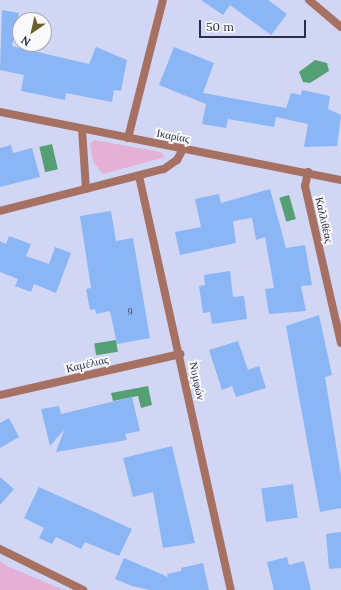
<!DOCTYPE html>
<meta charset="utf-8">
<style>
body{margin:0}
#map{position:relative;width:341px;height:590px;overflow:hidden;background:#d1d6f4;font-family:Lora,serif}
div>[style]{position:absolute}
.green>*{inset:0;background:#e5b0d5}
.water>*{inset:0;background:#559f75;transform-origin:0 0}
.building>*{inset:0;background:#8ab6f5;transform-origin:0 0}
.service>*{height:8px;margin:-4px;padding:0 4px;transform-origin:4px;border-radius:4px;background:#a67162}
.minor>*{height:8px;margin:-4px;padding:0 4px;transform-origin:4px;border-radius:4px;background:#a67162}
span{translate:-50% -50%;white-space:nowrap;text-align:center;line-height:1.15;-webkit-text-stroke:4px #f9f9f9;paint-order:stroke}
.number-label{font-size:9px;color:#425076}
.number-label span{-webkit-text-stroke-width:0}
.street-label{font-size:11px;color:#2a2e4b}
.north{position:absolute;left:12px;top:12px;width:40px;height:40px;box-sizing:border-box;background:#f9f9f9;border:1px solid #a6a8b3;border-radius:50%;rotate:214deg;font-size:11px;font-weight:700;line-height:16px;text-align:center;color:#2a2e4b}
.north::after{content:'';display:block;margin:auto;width:14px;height:18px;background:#6b602d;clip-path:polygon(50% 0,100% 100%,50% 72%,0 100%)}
.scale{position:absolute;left:199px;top:20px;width:107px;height:18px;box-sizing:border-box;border:2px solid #2a2e4b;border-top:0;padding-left:5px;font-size:12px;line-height:14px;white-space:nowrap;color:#2a2e4b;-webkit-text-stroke:3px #f9f9f9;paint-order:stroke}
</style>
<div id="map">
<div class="green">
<i style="clip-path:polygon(94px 140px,160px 152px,165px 157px,103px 174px,93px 162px,90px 144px)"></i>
<i style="clip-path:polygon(0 561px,9px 567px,64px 590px,0 590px)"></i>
</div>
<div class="water">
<i style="clip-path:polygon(315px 60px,327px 63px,329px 71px,310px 83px,303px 82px,299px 72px)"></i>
<i style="left:52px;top:144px;width:26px;height:13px;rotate:77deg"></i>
<i style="left:289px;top:195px;width:25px;height:10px;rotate:74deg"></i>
<i style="left:116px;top:340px;width:12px;height:22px;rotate:81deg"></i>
<i style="clip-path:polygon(148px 386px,152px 405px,141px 408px,138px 396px,113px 401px,111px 393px)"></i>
</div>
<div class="building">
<i style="clip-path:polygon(201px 0,268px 0,287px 14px,271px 35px,230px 5px,223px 15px)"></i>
<i style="clip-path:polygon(2px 10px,19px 13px,12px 46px,89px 64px,96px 47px,127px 60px,121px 91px,114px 90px,112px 102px,66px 93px,65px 100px,21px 91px,24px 75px,0 70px)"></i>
<i style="clip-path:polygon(174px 47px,214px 63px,203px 93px,286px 108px,291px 93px,301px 95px,302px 90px,330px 96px,328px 109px,341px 115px,337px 146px,304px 147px,308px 124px,276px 117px,274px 127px,228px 119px,226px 128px,202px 124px,206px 104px,159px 85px)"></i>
<i style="clip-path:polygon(11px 145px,13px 153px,32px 148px,40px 177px,0 187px,0 148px)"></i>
<i style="clip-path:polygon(270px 189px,286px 248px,305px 245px,312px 285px,301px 286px,306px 311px,269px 314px,265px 289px,274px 288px,265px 237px,256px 240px,252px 218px,233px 221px,236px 243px,180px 255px,175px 232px,201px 227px,195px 199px,219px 194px,221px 203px)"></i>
<i style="clip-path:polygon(111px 211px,116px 241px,133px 238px,150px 338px,117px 344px,110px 311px,96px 314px,95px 309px,90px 310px,86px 289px,91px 288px,80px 216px)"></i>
<i style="clip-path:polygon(9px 236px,31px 244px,26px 256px,49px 264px,55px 247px,71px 253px,56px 293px,34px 284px,31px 292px,15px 286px,18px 279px,0 272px,0 241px,6px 244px)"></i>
<i style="clip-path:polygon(230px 271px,233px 297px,244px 296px,247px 319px,212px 324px,210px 312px,203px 313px,199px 286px,205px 285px,204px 275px)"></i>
<i style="clip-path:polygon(319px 315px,332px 375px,325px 377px,341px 476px,341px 508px,320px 512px,286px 326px)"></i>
<i style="clip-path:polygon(238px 341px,248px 370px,259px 366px,266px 388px,236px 397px,232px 386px,222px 390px,209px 350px)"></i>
<i style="clip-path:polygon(132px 397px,140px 431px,125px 434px,127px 440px,56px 452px,64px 430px,50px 446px,41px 409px,59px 406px,61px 414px)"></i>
<i style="clip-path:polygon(9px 418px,19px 437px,0 448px,0 423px)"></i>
<i style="clip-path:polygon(172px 446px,195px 543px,163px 548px,153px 492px,133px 497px,123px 458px)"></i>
<i style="clip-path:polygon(0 477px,14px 489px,0 505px)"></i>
<i style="left:293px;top:484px;width:34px;height:32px;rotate:82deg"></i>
<i style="clip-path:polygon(39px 487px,132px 529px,119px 556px,85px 542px,81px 549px,56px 537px,52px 544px,39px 538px,44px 528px,24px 518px)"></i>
<i style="clip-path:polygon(341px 532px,341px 568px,329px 569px,326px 534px)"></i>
<i style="clip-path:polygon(287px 557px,289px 565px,304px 561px,311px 590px,274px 590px,267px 562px)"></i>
<i style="clip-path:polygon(124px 558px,168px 577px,167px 574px,181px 571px,181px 568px,203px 563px,209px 590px,150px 590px,132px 586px,115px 579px)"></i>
</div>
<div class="service">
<i style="left:128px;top:138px;width:142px;rotate:-75.8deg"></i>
</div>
<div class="minor">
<i style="left:309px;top:0;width:42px;rotate:40.2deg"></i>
<i style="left:0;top:112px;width:348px;rotate:11.3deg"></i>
<i style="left:82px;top:129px;width:60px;rotate:86.2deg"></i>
<i style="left:308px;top:172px;width:14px;rotate:102deg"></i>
<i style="left:305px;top:186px;width:161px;rotate:77.1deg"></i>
<i style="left:139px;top:176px;width:424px;rotate:77.5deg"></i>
<i style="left:0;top:211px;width:169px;rotate:-14.4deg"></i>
<i style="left:164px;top:169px;width:16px;rotate:-35deg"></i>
<i style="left:177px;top:160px;width:13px;rotate:-61deg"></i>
<i style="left:0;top:395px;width:185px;rotate:-12.8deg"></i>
<i style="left:0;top:549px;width:93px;rotate:26.3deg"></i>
</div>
<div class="number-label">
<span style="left:130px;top:312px">9</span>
</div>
<div class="street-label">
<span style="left:173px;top:136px;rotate:11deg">Ικαρίας</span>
<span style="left:324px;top:220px;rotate:77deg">Καλλιθέας</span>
<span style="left:87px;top:364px;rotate:-13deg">Καμέλιας</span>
<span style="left:197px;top:381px;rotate:78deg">Νυμφών</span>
</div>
<div class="north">N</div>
<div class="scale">50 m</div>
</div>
